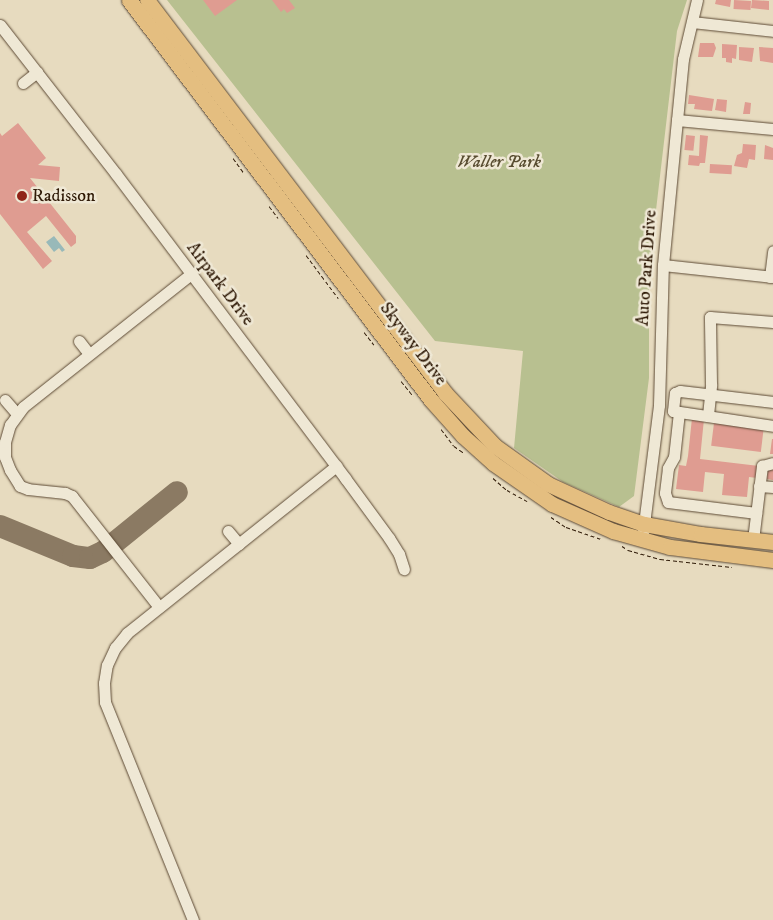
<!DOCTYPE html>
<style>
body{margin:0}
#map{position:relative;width:773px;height:920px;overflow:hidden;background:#e7dbbf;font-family:"IM FELL DW Pica",serif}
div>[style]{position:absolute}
.green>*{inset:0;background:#b8c090}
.water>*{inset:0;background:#98b9b9}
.taxiway>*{height:22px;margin:-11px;padding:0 11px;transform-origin:11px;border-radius:11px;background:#8b7a63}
.building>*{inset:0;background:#df9c91;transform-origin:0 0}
.path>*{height:1px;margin-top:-0.5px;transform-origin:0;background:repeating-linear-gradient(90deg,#2f1a07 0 4px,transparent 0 6.5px)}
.roads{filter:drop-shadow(0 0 1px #5d4a35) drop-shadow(0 0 1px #5d4a35)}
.minor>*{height:11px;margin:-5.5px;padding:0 5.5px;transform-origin:5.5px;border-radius:5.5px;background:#efe8d5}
.major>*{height:15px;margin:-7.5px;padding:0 7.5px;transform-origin:7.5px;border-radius:7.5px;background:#e4be80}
.dots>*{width:14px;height:14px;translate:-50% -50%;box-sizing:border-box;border:2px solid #efe8d5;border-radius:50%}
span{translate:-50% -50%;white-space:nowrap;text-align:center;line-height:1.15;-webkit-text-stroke:5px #efe8d5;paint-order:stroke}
.park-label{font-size:18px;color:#584c30;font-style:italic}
.poi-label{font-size:18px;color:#2f1a07}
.left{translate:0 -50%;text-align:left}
.street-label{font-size:18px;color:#2f1a07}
</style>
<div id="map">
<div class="green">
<i style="clip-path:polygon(167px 0,687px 0,677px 31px,649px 270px,649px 378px,634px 496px,619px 507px,563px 482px,514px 448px,523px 351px,435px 341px)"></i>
</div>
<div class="water">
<i style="clip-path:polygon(54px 236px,65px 250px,62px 252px,59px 248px,54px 252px,46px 242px)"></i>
</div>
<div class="taxiway">
<i style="left:0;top:526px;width:79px;rotate:22.3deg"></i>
<i style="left:73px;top:556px;width:17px;rotate:7deg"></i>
<i style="left:90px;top:558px;width:14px;rotate:-25deg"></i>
<i style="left:103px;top:552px;width:95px;rotate:-39deg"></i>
</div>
<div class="building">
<i style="clip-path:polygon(203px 0,237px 0,215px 16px)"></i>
<i style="clip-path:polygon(272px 0,289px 0,295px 8px,287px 13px,284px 9px,281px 12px)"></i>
<i style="clip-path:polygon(716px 0,731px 0,730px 7px,715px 4px)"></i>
<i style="left:734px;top:0;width:17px;height:9px;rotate:3deg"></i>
<i style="clip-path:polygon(752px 0,769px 1px,769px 10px,751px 8px)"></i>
<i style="clip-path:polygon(700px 43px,714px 43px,716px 48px,713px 57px,698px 57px)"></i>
<i style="clip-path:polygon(722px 44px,737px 45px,736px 59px,732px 58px,732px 63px,726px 62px,726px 58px,722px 58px)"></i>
<i style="clip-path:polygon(739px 47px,754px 48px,752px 62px,739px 60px)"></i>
<i style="clip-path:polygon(759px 47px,773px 48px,773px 63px,760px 61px)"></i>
<i style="clip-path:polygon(689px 95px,714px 99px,712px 111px,694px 109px,695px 104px,688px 104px)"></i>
<i style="clip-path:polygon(717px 99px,727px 100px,726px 112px,715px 110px)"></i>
<i style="clip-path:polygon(745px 102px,751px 103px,750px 114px,743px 114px)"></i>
<i style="clip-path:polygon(18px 123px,46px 158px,38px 165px,60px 167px,59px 181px,30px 178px,76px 236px,76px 243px,71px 247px,46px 216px,27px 232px,52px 261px,43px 269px,0 214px,0 133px,2px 136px)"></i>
<i style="left:686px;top:135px;width:9px;height:15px;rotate:6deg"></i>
<i style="clip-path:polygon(700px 135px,708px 136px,705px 163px,700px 163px,699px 166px,688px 165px,689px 155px,699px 156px)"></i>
<i style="clip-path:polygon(743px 144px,756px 145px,755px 160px,749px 159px,747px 168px,734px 166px,737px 155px,742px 153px)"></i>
<i style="clip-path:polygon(765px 145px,773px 148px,773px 160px,764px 159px)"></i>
<i style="left:710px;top:164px;width:22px;height:9px;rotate:3deg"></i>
<i style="clip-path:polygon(692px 418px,704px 419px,700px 459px,759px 466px,757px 478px,749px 477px,747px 497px,722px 495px,724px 474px,705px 472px,703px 492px,676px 489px,679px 465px,686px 466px,688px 456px)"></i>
<i style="left:714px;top:423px;width:50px;height:23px;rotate:7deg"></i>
<i style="clip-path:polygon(772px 439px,773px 439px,773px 454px,770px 454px)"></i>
<i style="clip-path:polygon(768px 467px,773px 468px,773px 480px,767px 479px)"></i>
</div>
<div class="path">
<i style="left:233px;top:158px;width:19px;rotate:54deg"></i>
<i style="left:269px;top:206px;width:15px;rotate:53deg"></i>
<i style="left:306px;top:255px;width:54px;rotate:53.3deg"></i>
<i style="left:364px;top:332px;width:16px;rotate:52deg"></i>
<i style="left:401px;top:381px;width:19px;rotate:51deg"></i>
<i style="left:441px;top:429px;width:21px;rotate:53deg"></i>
<i style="left:454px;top:446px;width:12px;rotate:35deg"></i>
<i style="left:493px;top:478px;width:18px;rotate:41deg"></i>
<i style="left:507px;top:490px;width:23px;rotate:29deg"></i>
<i style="left:551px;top:517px;width:18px;rotate:34deg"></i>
<i style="left:566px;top:527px;width:37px;rotate:19deg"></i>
<i style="left:622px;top:546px;width:7px;rotate:34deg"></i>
<i style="left:628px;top:550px;width:33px;rotate:16deg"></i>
<i style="left:660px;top:559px;width:72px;rotate:6.3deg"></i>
</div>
<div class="roads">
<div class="minor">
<i style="left:692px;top:22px;width:81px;rotate:6.3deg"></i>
<i style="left:0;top:25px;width:189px;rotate:52.1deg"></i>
<i style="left:116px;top:174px;width:381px;rotate:53deg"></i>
<i style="left:345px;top:478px;width:74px;rotate:53.7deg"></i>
<i style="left:389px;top:538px;width:19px;rotate:58deg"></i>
<i style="left:399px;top:554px;width:16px;rotate:72deg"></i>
<i style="left:23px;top:83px;width:18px;rotate:-38deg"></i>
<i style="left:677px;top:120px;width:96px;rotate:5.4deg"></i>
<i style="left:663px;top:265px;width:111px;rotate:6.2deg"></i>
<i style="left:770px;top:277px;width:26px;rotate:-83deg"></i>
<i style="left:79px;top:341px;width:16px;rotate:52deg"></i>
<i style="left:5px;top:400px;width:18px;rotate:49deg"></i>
<i style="left:673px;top:411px;width:18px;rotate:-84deg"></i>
<i style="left:675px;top:393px;width:5px;rotate:-22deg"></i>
<i style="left:680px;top:391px;width:94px;rotate:6.7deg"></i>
<i style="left:673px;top:411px;width:101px;rotate:8.5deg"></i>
<i style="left:679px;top:412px;width:45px;rotate:96.3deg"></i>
<i style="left:674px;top:457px;width:13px;rotate:119deg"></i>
<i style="left:668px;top:468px;width:25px;rotate:97deg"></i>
<i style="left:665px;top:493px;width:9px;rotate:72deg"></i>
<i style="left:668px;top:502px;width:89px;rotate:7.1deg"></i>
<i style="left:708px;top:415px;width:31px;rotate:-84deg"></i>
<i style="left:711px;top:384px;width:67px;rotate:-90.9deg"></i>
<i style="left:710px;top:317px;width:63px;rotate:4.5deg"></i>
<i style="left:759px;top:486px;width:14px;rotate:4deg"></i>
<i style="left:228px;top:531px;width:17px;rotate:50deg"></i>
<i style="left:643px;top:532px;width:128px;rotate:-82.8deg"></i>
<i style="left:659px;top:405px;width:140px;rotate:-88.4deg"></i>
<i style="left:663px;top:265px;width:146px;rotate:-84.5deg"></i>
<i style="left:677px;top:120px;width:61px;rotate:-84.4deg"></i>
<i style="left:683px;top:59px;width:61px;rotate:-76.7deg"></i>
<i style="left:753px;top:540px;width:75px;rotate:-83.1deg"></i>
<i style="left:762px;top:466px;width:11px;rotate:-15deg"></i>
<i style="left:159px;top:607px;width:141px;rotate:-128.1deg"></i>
<i style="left:72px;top:496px;width:8px;rotate:-157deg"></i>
<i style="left:65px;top:493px;width:37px;rotate:-174deg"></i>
<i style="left:28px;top:489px;width:9px;rotate:-159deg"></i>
<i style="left:20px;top:486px;width:19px;rotate:-122deg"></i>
<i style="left:10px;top:470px;width:14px;rotate:-111deg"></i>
<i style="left:5px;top:457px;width:15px;rotate:-90deg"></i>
<i style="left:5px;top:442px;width:18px;rotate:-74deg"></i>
<i style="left:10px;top:425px;width:22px;rotate:-54deg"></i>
<i style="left:23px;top:407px;width:214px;rotate:-38.4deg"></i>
<i style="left:193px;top:920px;width:235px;rotate:-112deg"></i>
<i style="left:105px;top:702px;width:19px;rotate:-93deg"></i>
<i style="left:104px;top:683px;width:18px;rotate:-81deg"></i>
<i style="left:107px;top:665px;width:19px;rotate:-65deg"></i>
<i style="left:115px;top:648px;width:19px;rotate:-51deg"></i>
<i style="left:127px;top:633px;width:268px;rotate:-38.6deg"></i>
</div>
<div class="major">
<i style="left:129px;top:0;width:501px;rotate:52.95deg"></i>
<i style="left:431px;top:400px;width:48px;rotate:48.4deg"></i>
<i style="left:463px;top:436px;width:40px;rotate:42deg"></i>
<i style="left:493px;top:463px;width:72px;rotate:34.8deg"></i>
<i style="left:552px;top:504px;width:67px;rotate:23.9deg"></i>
<i style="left:613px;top:531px;width:59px;rotate:15.7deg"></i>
<i style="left:670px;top:547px;width:104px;rotate:7.2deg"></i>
<i style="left:147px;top:0;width:493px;rotate:52.8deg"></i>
<i style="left:445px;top:393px;width:73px;rotate:46.7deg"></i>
<i style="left:495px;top:446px;width:65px;rotate:35.6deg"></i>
<i style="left:548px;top:484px;width:67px;rotate:24.7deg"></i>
<i style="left:609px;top:512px;width:37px;rotate:19deg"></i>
<i style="left:644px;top:524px;width:58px;rotate:10deg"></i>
<i style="left:701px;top:534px;width:72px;rotate:6.3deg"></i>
</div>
</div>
<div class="dots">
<i style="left:22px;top:196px;background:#8f2418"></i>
</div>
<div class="park-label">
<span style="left:499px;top:162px">Waller Park</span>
</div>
<div class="poi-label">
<span class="left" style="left:32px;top:196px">Radisson</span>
</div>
<div class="street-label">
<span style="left:647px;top:268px;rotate:-86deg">Auto Park Drive</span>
<span style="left:220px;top:284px;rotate:53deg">Airpark Drive</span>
<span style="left:413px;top:344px;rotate:53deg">Skyway Drive</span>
</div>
</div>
